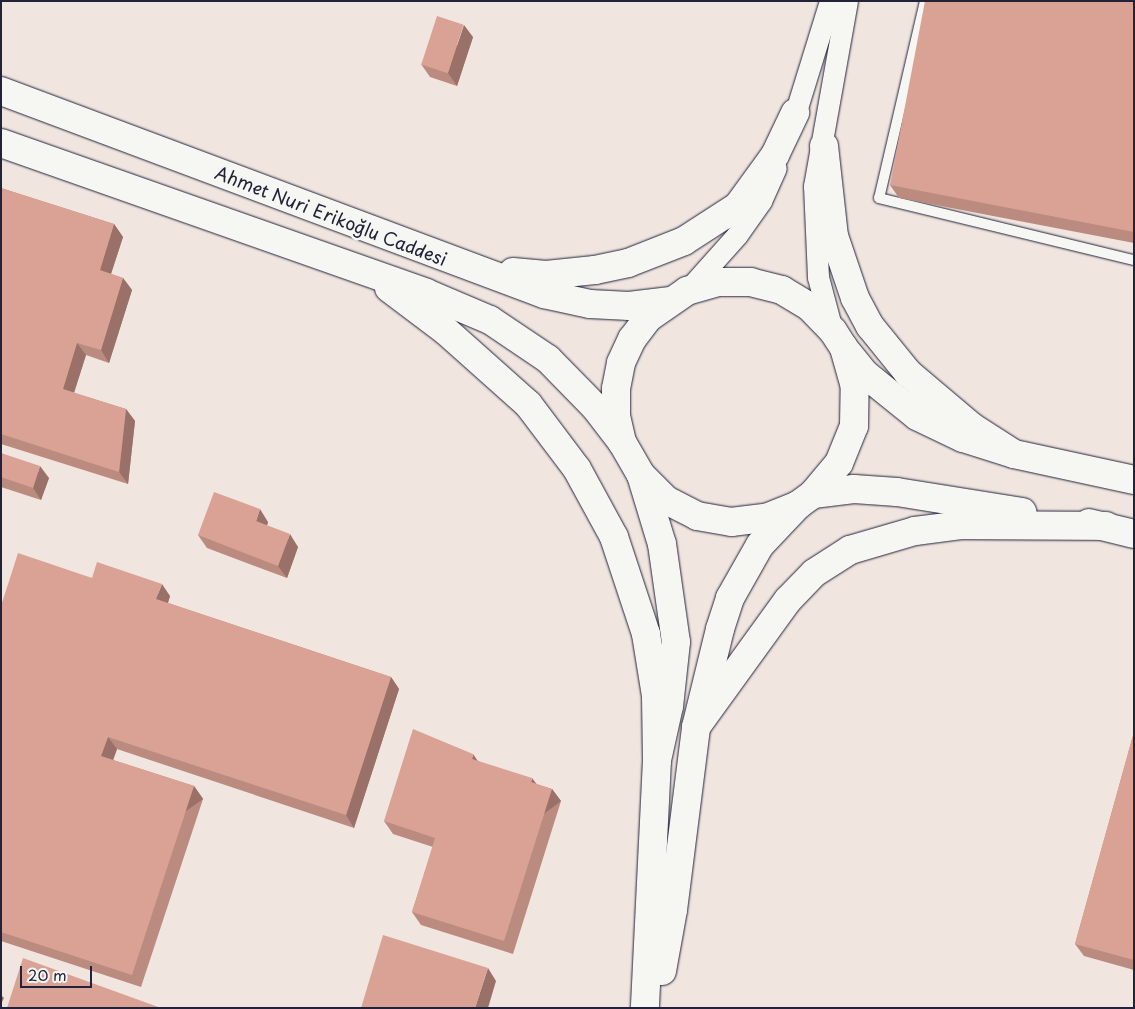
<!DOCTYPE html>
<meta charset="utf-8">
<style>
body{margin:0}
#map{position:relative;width:1135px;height:1009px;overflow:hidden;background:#f0e5df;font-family:"Playpen Sans",sans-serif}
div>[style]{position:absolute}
.roads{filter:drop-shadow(0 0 1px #22223b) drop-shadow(0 0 1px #22223b)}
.lane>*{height:10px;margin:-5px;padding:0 5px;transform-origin:5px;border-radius:5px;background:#f6f6f2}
.street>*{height:21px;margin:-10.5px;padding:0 10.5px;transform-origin:10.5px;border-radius:10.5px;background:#f6f6f2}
.secondary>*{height:28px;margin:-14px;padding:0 14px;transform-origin:14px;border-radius:14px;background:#f6f6f2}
.primary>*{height:28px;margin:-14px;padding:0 14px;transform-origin:14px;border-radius:14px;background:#f6f6f2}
.wall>*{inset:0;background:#bb8b80}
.shaded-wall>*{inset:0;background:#997168;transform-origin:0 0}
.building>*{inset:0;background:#daa295;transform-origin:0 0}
span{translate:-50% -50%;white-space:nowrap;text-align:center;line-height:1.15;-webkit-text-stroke:5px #f6f6f2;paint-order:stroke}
.street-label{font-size:18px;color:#22223b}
.frame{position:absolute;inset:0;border:2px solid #22223b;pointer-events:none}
.scale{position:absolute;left:20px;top:966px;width:72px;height:22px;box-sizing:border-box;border:2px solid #22223b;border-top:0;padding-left:6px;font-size:15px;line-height:18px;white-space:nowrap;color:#22223b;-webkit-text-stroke:4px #f6f6f2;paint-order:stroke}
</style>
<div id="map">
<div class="roads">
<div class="lane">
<i style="left:925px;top:1px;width:202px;rotate:103.1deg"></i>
<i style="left:879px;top:198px;width:262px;rotate:13.7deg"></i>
</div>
<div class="street">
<i style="left:791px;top:127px;width:132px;rotate:-72.8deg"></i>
<i style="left:687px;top:291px;width:75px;rotate:-48.2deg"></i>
<i style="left:737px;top:235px;width:42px;rotate:-54.8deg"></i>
<i style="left:761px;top:201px;width:36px;rotate:-66deg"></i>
<i style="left:831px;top:326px;width:51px;rotate:-104.9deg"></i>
<i style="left:818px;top:277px;width:91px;rotate:-92.5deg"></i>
<i style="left:814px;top:186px;width:188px;rotate:-79.9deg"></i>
</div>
<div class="secondary">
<i style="left:641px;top:475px;width:72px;rotate:73.1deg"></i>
<i style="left:662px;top:544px;width:99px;rotate:81.9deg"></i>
<i style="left:676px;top:642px;width:64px;rotate:96.2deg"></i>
<i style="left:669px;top:706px;width:55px;rotate:102.5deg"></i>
<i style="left:657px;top:760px;width:248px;rotate:92.8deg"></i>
<i style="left:662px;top:971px;width:62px;rotate:-79.8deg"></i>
<i style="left:673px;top:910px;width:184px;rotate:-82.8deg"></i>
<i style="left:696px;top:727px;width:101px;rotate:-76.2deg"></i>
<i style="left:720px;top:629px;width:33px;rotate:-72deg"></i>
<i style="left:730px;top:598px;width:61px;rotate:-60.5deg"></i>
<i style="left:760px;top:545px;width:55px;rotate:-46.5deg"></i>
</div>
<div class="primary">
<i style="left:1px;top:91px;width:580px;rotate:20.5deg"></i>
<i style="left:544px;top:294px;width:47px;rotate:12.3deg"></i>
<i style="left:590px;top:304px;width:39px;rotate:3deg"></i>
<i style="left:629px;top:306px;width:40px;rotate:-7.1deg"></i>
<i style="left:1px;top:143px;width:451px;rotate:19.4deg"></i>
<i style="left:426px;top:293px;width:69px;rotate:22.9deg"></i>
<i style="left:490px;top:320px;width:70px;rotate:33.9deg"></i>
<i style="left:548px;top:359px;width:67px;rotate:45.6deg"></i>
<i style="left:595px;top:407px;width:44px;rotate:52.4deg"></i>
<i style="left:622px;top:442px;width:38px;rotate:60deg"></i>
<i style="left:641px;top:475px;width:35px;rotate:45deg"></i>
<i style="left:666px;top:500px;width:35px;rotate:27deg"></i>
<i style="left:697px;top:516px;width:35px;rotate:10deg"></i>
<i style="left:731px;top:522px;width:35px;rotate:-7deg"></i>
<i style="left:766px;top:518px;width:35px;rotate:-22deg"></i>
<i style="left:798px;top:505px;width:19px;rotate:-36deg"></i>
<i style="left:813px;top:494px;width:40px;rotate:-50deg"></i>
<i style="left:839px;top:463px;width:40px;rotate:-68deg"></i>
<i style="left:854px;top:426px;width:39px;rotate:-89deg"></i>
<i style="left:855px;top:387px;width:41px;rotate:-105.8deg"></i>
<i style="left:844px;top:348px;width:20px;rotate:-123deg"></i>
<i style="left:833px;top:331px;width:33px;rotate:-134deg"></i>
<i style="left:810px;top:307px;width:33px;rotate:-149deg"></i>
<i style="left:782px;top:290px;width:32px;rotate:-166deg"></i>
<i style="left:751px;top:282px;width:33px;rotate:180deg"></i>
<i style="left:718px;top:282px;width:32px;rotate:164deg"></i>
<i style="left:687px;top:291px;width:47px;rotate:145.3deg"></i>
<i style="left:648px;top:318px;width:26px;rotate:127deg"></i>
<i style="left:632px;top:339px;width:26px;rotate:115deg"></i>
<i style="left:621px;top:363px;width:26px;rotate:101deg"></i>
<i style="left:616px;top:389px;width:27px;rotate:90deg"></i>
<i style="left:616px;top:416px;width:27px;rotate:77deg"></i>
<i style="left:824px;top:146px;width:91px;rotate:83.7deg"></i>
<i style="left:834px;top:236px;width:65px;rotate:71.3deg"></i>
<i style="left:855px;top:298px;width:32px;rotate:62deg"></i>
<i style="left:870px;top:326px;width:60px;rotate:51deg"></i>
<i style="left:908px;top:373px;width:84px;rotate:40.2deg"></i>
<i style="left:972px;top:427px;width:50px;rotate:32.7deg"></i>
<i style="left:513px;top:272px;width:33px;rotate:5deg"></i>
<i style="left:546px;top:275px;width:49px;rotate:-5.8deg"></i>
<i style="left:595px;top:270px;width:34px;rotate:-12deg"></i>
<i style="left:628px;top:263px;width:60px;rotate:-21.4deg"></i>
<i style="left:684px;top:241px;width:64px;rotate:-32.9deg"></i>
<i style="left:738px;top:206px;width:63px;rotate:-54deg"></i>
<i style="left:775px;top:155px;width:47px;rotate:-64.5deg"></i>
<i style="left:389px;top:288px;width:71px;rotate:37deg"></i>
<i style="left:446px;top:331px;width:110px;rotate:41.7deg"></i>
<i style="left:528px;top:404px;width:81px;rotate:53deg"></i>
<i style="left:577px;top:469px;width:77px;rotate:61.4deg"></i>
<i style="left:614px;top:537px;width:102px;rotate:71.7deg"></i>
<i style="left:646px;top:634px;width:63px;rotate:80.8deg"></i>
<i style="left:656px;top:696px;width:64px;rotate:89.1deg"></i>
<i style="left:848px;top:353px;width:27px;rotate:51deg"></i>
<i style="left:865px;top:374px;width:67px;rotate:38.9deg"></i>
<i style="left:917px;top:416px;width:51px;rotate:25.6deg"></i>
<i style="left:963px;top:438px;width:53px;rotate:17.4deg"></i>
<i style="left:1014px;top:454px;width:123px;rotate:12.2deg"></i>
<i style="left:813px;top:494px;width:41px;rotate:-7deg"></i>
<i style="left:854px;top:489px;width:43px;rotate:4deg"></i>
<i style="left:897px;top:492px;width:127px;rotate:9.1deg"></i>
<i style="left:1089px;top:523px;width:46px;rotate:13.7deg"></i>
<i style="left:696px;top:727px;width:157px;rotate:-54.1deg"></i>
<i style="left:788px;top:600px;width:37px;rotate:-46deg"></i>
<i style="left:814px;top:573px;width:43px;rotate:-32.6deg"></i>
<i style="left:850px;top:550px;width:68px;rotate:-16.3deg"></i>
<i style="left:915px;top:531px;width:46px;rotate:-7.4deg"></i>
<i style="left:961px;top:525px;width:145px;rotate:0.4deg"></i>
</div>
</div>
<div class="wall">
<i style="clip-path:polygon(1134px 1px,1134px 243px,899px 198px,890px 185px)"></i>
<i style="clip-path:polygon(473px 37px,457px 86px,430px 77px,421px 64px)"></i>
<i style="clip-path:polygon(1px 188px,114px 224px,123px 237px,111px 274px,123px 278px,132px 290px,109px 363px,86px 355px,74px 393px,126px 409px,135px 421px,128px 484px,1px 444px)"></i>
<i style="clip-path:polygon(1px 453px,49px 478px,41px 500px,1px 487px)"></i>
<i style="clip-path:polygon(268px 522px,267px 526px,298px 547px,287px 578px,207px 548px,198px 535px)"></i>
<i style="clip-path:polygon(92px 578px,170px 596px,168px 603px,391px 677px,399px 689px,354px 828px,117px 749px,113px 760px,194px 786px,203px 799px,141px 987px,1px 941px,1px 606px)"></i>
<i style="clip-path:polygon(1134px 732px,1134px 970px,1084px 956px,1075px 944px)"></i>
<i style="clip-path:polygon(478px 761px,536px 784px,552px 789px,561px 801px,513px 954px,421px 925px,412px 912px,433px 847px,393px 834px,384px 821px)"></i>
</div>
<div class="shaded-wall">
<i style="clip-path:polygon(464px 25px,473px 37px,457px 86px,448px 73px)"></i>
<i style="clip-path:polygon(114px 224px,123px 237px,108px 283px,100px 270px)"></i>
<i style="clip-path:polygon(123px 278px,132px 290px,109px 363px,101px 350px)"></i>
<i style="clip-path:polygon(77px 343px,86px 355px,71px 402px,63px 389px)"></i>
<i style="clip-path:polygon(126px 409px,135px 421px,128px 484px,119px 472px)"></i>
<i style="clip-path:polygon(40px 466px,49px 478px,41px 500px,33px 488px)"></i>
<i style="clip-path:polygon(260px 509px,268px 522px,264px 534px,256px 521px)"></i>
<i style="clip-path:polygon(290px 534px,298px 547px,287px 578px,278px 566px)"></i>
<i style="clip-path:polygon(162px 584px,170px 596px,165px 612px,156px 599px)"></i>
<i style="clip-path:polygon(391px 677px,399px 689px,354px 828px,346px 815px)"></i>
<i style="clip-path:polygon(108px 737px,117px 749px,110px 769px,101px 756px)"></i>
<i style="clip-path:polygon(473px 754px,482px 767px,472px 759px)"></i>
<i style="clip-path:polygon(532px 778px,541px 790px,531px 782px)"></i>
<i style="left:194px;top:786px;width:16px;height:199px;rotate:55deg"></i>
<i style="left:552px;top:789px;width:15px;height:159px;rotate:53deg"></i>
<i style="clip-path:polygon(488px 968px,496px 981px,488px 1008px,475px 1008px)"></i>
<i style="clip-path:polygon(1px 995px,4px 998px,1px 1004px)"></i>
</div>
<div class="building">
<i style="clip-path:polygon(925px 1px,1134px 1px,1134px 232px,890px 185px)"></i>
<i style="left:437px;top:16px;width:28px;height:51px;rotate:18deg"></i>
<i style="clip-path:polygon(1px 188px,114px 224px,100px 270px,123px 278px,101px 350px,77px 343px,63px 389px,126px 409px,119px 472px,1px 434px)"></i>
<i style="clip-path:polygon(1px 453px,40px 466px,33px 488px,1px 477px)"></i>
<i style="clip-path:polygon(214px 492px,260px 509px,256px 521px,290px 534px,278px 566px,198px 535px)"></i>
<i style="clip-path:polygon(18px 553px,92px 578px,97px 562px,162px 584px,156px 599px,391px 677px,346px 815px,108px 737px,101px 756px,194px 786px,132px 975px,1px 932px,1px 606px)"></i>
<i style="clip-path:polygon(413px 729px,473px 754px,472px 759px,532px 778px,531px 782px,552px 789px,504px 941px,412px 912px,435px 838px,384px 821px)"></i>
<i style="clip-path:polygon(1134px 732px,1134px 960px,1075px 944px)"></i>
<i style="clip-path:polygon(383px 935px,488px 968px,475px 1008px,361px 1008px)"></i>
<i style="clip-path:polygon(23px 958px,161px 1008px,7px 1008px)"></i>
</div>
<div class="street-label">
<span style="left:331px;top:216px;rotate:21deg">Ahmet Nuri Erikoğlu Caddesi</span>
</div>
<div class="frame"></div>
<div class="scale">20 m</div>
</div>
